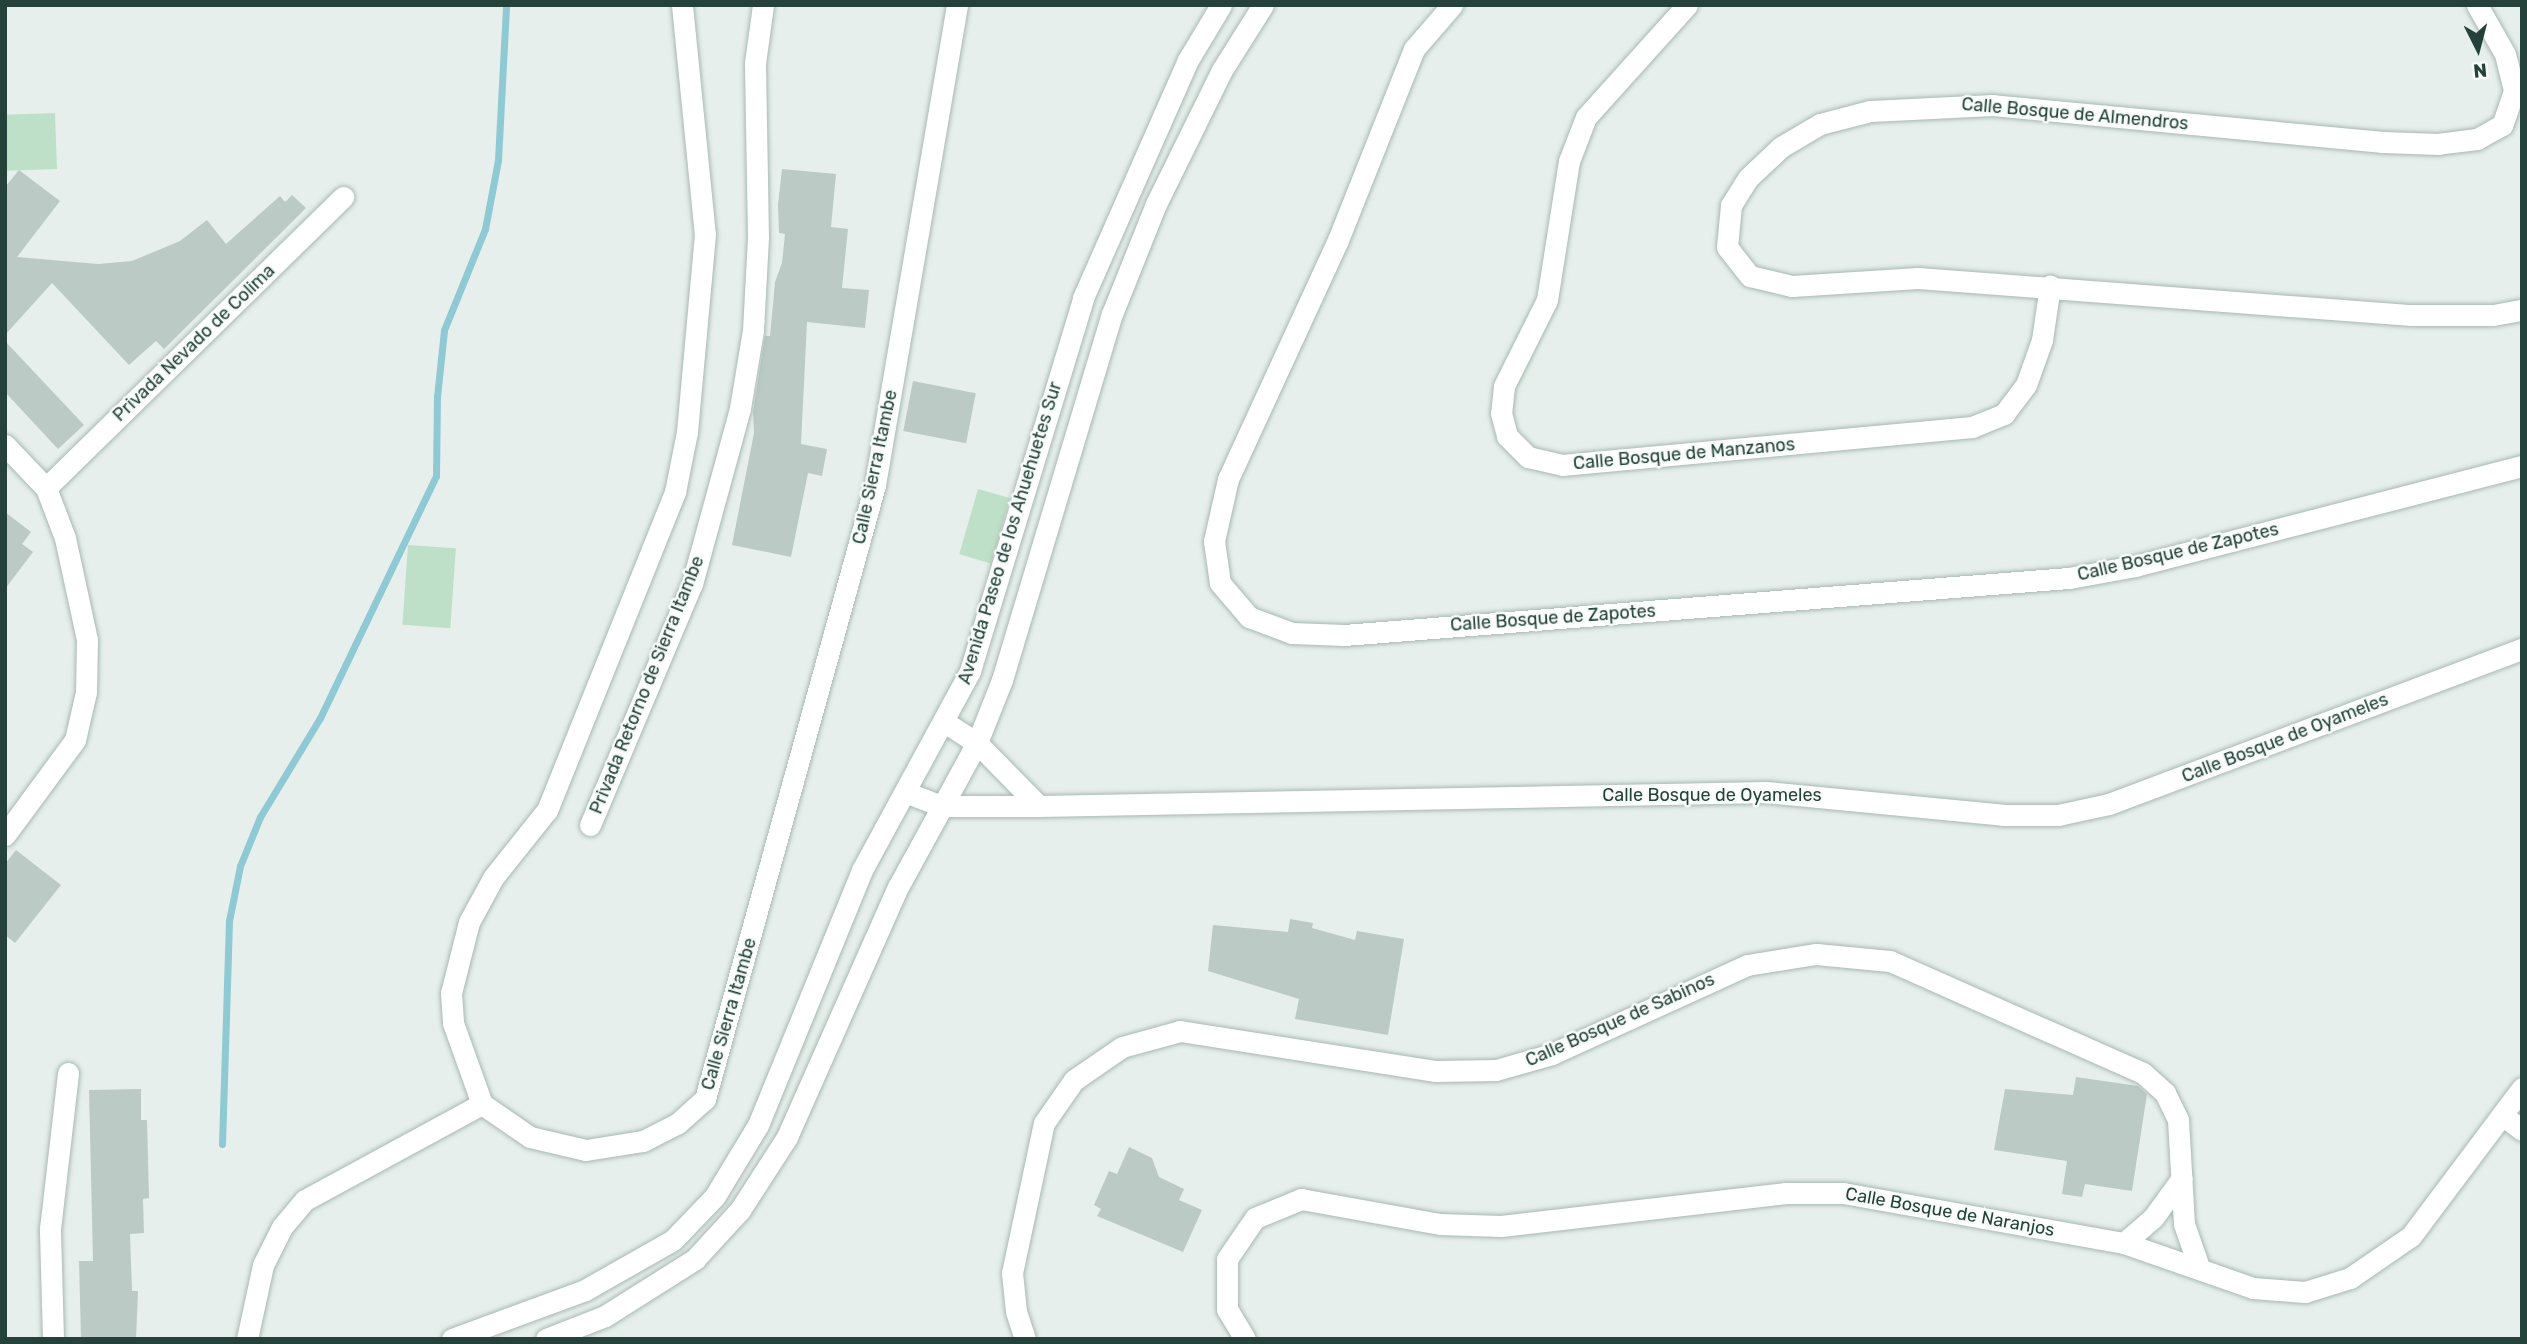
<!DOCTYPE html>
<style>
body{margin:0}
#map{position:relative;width:2527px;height:1344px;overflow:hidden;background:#e6efeb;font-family:Rubik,sans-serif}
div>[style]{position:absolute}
.green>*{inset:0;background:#bfe0c8;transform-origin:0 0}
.stream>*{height:7px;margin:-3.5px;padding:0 3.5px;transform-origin:3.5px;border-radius:3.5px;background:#8ec9d4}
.building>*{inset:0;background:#bbcac4;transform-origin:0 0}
.roads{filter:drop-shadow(0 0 2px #a8b8b2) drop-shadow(0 0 2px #a8b8b2)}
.street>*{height:21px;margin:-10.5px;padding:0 10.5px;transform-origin:10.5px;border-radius:10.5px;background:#fff}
.secondary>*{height:21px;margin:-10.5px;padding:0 10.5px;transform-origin:10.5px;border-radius:10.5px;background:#fff}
span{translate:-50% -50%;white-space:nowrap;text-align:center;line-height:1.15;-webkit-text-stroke:5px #f7fbf9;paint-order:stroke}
.street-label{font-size:18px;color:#24423a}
.frame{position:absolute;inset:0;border:7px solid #24423a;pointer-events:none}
.north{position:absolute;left:2443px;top:14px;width:70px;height:70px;-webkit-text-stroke:5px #f7fbf9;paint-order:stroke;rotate:174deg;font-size:19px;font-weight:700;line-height:28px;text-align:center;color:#24423a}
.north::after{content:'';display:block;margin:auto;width:24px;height:32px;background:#24423a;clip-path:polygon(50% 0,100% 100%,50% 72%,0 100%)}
</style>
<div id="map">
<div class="green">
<i style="left:55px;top:113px;width:56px;height:50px;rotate:88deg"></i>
<i style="left:978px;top:489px;width:33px;height:68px;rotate:16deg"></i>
<i style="left:408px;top:545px;width:48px;height:80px;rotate:4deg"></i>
</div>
<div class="stream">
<i style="left:222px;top:1144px;width:223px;rotate:-88.2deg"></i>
<i style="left:229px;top:921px;width:56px;rotate:-78.7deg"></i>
<i style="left:240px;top:866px;width:53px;rotate:-67.8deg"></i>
<i style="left:260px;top:817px;width:116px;rotate:-58.8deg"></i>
<i style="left:320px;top:718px;width:268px;rotate:-64.4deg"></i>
<i style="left:436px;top:476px;width:79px;rotate:-89.3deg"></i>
<i style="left:437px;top:397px;width:67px;rotate:-84deg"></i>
<i style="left:444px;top:330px;width:109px;rotate:-67.9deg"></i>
<i style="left:485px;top:229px;width:70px;rotate:-79.3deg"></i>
<i style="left:498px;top:160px;width:155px;rotate:-87deg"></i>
</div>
<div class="building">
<i style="clip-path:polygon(782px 169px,836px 174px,831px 227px,848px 229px,842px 288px,869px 290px,865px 328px,807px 322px,801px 444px,827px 449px,822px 476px,808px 473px,791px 557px,732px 545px,754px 433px,753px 412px,765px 336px,770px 336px,775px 282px,782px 263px,785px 234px,779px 233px,778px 205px)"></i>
<i style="clip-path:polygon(19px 170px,60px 201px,17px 257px,98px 264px,132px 261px,180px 241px,207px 220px,226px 244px,280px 196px,285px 202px,292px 195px,306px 208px,164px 349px,156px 341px,129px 365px,52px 283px,5px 335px,5px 187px)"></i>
<i style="clip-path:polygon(5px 341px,84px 425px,58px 449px,5px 392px)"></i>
<i style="left:913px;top:381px;width:64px;height:51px;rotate:11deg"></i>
<i style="clip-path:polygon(5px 512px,31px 532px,22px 544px,33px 552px,5px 589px)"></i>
<i style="clip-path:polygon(16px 850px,61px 885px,15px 943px,5px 935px,5px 864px)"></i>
<i style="clip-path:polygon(1290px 919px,1313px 923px,1312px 928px,1355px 940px,1357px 931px,1404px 939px,1388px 1035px,1295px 1019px,1299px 999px,1208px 971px,1213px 925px,1288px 932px)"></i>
<i style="clip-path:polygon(2076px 1077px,2138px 1086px,2147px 1094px,2132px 1191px,2085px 1184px,2082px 1197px,2062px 1194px,2067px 1161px,1994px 1150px,2005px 1089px,2073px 1095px)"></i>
<i style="clip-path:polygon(141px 1089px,141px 1120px,147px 1120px,149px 1198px,143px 1199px,144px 1233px,130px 1234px,132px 1291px,138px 1291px,136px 1339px,81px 1339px,79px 1261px,93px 1261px,89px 1090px)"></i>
<i style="clip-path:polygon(1129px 1147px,1152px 1158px,1159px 1177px,1184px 1189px,1179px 1200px,1202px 1210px,1183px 1252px,1097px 1216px,1101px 1209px,1094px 1205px,1109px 1171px,1117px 1174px)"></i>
</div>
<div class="roads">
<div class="street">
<i style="left:682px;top:5px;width:230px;rotate:84.3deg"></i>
<i style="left:705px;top:234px;width:199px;rotate:95.2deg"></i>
<i style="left:687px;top:432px;width:61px;rotate:101.3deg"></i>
<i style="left:675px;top:492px;width:343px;rotate:111.9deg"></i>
<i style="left:547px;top:810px;width:87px;rotate:128.5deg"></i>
<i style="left:493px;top:878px;width:50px;rotate:118.6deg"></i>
<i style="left:469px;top:922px;width:73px;rotate:104.2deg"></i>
<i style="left:451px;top:993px;width:30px;rotate:86deg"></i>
<i style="left:453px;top:1023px;width:86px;rotate:70.3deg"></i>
<i style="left:482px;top:1104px;width:58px;rotate:34.5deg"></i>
<i style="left:530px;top:1137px;width:57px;rotate:13.1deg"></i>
<i style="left:586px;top:1150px;width:58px;rotate:-9deg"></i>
<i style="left:643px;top:1141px;width:38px;rotate:-27deg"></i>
<i style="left:677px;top:1124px;width:38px;rotate:-42deg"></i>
<i style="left:705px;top:1099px;width:637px;rotate:-74.52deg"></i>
<i style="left:875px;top:485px;width:487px;rotate:-80.3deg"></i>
<i style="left:1452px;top:5px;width:58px;rotate:130.8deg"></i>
<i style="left:1414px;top:49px;width:206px;rotate:111.7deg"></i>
<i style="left:1338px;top:240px;width:263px;rotate:114.7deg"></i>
<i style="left:1228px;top:479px;width:64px;rotate:102.7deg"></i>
<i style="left:1214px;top:541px;width:42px;rotate:81.9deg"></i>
<i style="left:1220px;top:583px;width:45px;rotate:49.5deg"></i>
<i style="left:1249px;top:617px;width:46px;rotate:20.4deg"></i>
<i style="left:1292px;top:633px;width:52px;rotate:2.2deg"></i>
<i style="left:1344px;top:635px;width:727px;rotate:-4.5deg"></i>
<i style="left:2069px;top:578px;width:67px;rotate:-10.3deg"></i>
<i style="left:2135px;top:566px;width:400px;rotate:-14.5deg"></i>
<i style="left:1687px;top:5px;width:151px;rotate:132deg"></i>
<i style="left:1586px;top:117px;width:47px;rotate:111.1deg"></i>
<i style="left:1569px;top:161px;width:141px;rotate:99deg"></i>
<i style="left:1547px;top:300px;width:96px;rotate:116.6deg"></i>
<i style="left:1504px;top:386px;width:27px;rotate:96deg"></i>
<i style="left:1501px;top:413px;width:24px;rotate:75deg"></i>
<i style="left:1507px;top:436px;width:30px;rotate:45deg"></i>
<i style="left:1528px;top:457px;width:35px;rotate:13deg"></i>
<i style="left:1562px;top:465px;width:412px;rotate:-5.3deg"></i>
<i style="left:1972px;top:427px;width:35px;rotate:-22deg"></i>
<i style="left:2004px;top:414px;width:36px;rotate:-53deg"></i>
<i style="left:2026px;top:385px;width:48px;rotate:-70.4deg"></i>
<i style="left:2042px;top:340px;width:55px;rotate:-81.6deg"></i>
<i style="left:2477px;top:5px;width:56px;rotate:60.3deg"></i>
<i style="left:2505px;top:54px;width:38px;rotate:76deg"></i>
<i style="left:2514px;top:91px;width:36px;rotate:109deg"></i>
<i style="left:2502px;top:125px;width:29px;rotate:151deg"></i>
<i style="left:2477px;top:139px;width:38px;rotate:173deg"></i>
<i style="left:2439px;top:144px;width:56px;rotate:-178deg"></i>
<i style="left:2383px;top:142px;width:392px;rotate:-174.6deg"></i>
<i style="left:1993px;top:105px;width:123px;rotate:177.2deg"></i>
<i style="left:1870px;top:111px;width:52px;rotate:165.4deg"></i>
<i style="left:1820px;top:124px;width:45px;rotate:149.5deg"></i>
<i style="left:1781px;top:147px;width:45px;rotate:136.8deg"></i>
<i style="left:1748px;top:178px;width:32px;rotate:122deg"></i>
<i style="left:1731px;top:205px;width:42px;rotate:95.4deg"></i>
<i style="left:1727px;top:247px;width:37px;rotate:52deg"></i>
<i style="left:1750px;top:276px;width:43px;rotate:13.4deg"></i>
<i style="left:1792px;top:286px;width:126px;rotate:-3.6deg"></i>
<i style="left:1918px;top:278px;width:495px;rotate:4.3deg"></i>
<i style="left:2412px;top:315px;width:81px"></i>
<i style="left:2493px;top:315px;width:29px;rotate:-10deg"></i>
<i style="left:5px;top:445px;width:59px;rotate:46.4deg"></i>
<i style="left:46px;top:488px;width:53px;rotate:69.2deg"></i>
<i style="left:65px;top:538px;width:104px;rotate:77.8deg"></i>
<i style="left:87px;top:640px;width:52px;rotate:91.1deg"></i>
<i style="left:86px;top:692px;width:49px;rotate:102.9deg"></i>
<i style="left:75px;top:740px;width:118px;rotate:126.4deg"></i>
<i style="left:46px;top:488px;width:416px;rotate:-44.4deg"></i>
<i style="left:946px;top:723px;width:37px;rotate:33deg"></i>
<i style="left:977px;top:743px;width:88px;rotate:45.5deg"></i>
<i style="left:905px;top:792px;width:40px;rotate:21deg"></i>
<i style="left:942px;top:806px;width:97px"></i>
<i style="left:1039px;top:806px;width:727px;rotate:-1.1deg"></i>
<i style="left:1766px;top:792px;width:238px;rotate:5.5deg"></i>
<i style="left:2003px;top:815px;width:55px"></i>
<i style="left:2058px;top:815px;width:52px;rotate:-12.2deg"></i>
<i style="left:2109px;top:804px;width:441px;rotate:-20.6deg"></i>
<i style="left:590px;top:825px;width:262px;rotate:-67.1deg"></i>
<i style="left:692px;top:584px;width:182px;rotate:-74.7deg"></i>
<i style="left:740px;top:408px;width:79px;rotate:-80.5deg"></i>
<i style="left:753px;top:330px;width:93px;rotate:-86.9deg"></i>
<i style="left:758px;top:237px;width:174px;rotate:-91deg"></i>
<i style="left:755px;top:63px;width:59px;rotate:-82.1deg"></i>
<i style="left:2502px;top:1115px;width:25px;rotate:37deg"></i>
<i style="left:2124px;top:1243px;width:38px;rotate:-41deg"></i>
<i style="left:2153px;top:1218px;width:49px;rotate:-54.1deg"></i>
<i style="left:53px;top:1339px;width:110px;rotate:-91.6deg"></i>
<i style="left:50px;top:1229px;width:157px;rotate:-83.4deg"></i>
<i style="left:247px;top:1339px;width:76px;rotate:-77.8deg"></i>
<i style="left:263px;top:1265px;width:42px;rotate:-63.4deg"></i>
<i style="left:282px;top:1227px;width:35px;rotate:-50deg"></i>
<i style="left:305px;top:1200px;width:201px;rotate:-28.5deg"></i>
<i style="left:1025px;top:1339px;width:29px;rotate:-108deg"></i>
<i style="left:1016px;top:1311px;width:38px;rotate:-96deg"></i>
<i style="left:1012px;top:1273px;width:153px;rotate:-78deg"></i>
<i style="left:1044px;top:1123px;width:52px;rotate:-55.1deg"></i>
<i style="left:1074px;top:1080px;width:58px;rotate:-34.5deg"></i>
<i style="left:1122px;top:1047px;width:60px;rotate:-15.4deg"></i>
<i style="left:1180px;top:1031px;width:259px;rotate:8.9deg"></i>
<i style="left:1436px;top:1071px;width:60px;rotate:-1deg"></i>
<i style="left:1496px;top:1070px;width:58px;rotate:-15.9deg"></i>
<i style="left:1552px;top:1054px;width:214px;rotate:-24.5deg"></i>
<i style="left:1747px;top:965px;width:70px;rotate:-9.1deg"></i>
<i style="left:1816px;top:954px;width:74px;rotate:5.4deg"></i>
<i style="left:1890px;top:961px;width:277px;rotate:23.9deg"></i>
<i style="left:2143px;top:1073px;width:30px;rotate:42deg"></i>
<i style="left:2165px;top:1093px;width:30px;rotate:64deg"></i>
<i style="left:2178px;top:1120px;width:104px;rotate:86.7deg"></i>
<i style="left:2184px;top:1224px;width:46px;rotate:70.8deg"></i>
<i style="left:1245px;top:1339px;width:35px;rotate:-121deg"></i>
<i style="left:1227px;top:1309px;width:50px;rotate:-90deg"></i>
<i style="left:1227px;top:1259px;width:50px;rotate:-55.7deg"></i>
<i style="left:1255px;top:1218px;width:50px;rotate:-22.4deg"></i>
<i style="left:1301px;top:1199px;width:141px;rotate:10.2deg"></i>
<i style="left:1440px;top:1224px;width:61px;rotate:1.9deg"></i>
<i style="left:1501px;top:1226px;width:287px;rotate:-6.6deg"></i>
<i style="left:1786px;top:1193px;width:57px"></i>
<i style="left:1843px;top:1193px;width:285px;rotate:10.1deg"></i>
<i style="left:2124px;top:1243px;width:137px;rotate:19.2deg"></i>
<i style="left:2253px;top:1288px;width:52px;rotate:4.4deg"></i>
<i style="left:2305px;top:1292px;width:47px;rotate:-17.3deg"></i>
<i style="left:2350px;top:1278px;width:74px;rotate:-34.5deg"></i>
<i style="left:2411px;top:1236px;width:185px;rotate:-53.1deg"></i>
</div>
<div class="secondary">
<i style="left:452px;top:1339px;width:142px;rotate:-20.2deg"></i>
<i style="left:585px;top:1290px;width:101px;rotate:-29.6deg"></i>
<i style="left:673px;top:1240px;width:61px;rotate:-46.3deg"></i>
<i style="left:715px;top:1196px;width:83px;rotate:-58.8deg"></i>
<i style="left:758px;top:1125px;width:275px;rotate:-67.8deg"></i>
<i style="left:862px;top:870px;width:226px;rotate:-61.5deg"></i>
<i style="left:970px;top:671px;width:390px;rotate:-73.1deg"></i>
<i style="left:1083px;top:298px;width:260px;rotate:-66.2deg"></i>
<i style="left:1188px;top:60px;width:64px;rotate:-59deg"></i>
<i style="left:546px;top:1339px;width:63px;rotate:-21.3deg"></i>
<i style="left:605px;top:1316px;width:107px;rotate:-32.3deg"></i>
<i style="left:695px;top:1259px;width:67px;rotate:-47.4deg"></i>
<i style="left:740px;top:1210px;width:87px;rotate:-57.2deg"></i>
<i style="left:787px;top:1137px;width:274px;rotate:-66.1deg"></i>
<i style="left:898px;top:887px;width:164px;rotate:-61.3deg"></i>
<i style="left:977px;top:743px;width:68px;rotate:-68.4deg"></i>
<i style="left:1002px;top:680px;width:382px;rotate:-73.3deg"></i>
<i style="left:1112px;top:314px;width:118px;rotate:-68.2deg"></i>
<i style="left:1156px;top:204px;width:149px;rotate:-63.8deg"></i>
<i style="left:1222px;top:70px;width:77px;rotate:-57.8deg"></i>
</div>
</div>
<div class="street-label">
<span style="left:2075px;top:114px;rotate:5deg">Calle Bosque de Almendros</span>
<span style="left:194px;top:343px;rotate:-44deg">Privada Nevado de Colima</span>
<span style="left:1684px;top:454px;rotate:-5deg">Calle Bosque de Manzanos</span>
<span style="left:875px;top:467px;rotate:-78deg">Calle Sierra Itambe</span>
<span style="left:1010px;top:533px;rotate:-73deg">Avenida Paseo de los Ahuehuetes Sur</span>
<span style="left:2178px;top:552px;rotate:-13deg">Calle Bosque de Zapotes</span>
<span style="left:1553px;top:618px;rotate:-4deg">Calle Bosque de Zapotes</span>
<span style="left:647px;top:685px;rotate:-68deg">Privada Retorno de Sierra Itambe</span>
<span style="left:2285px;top:738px;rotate:-21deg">Calle Bosque de Oyameles</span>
<span style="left:1712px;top:795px">Calle Bosque de Oyameles</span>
<span style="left:729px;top:1014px;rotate:-74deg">Calle Sierra Itambe</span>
<span style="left:1620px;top:1020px;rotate:-24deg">Calle Bosque de Sabinos</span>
<span style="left:1950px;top:1212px;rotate:10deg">Calle Bosque de Naranjos</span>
</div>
<div class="frame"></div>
<div class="north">N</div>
</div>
